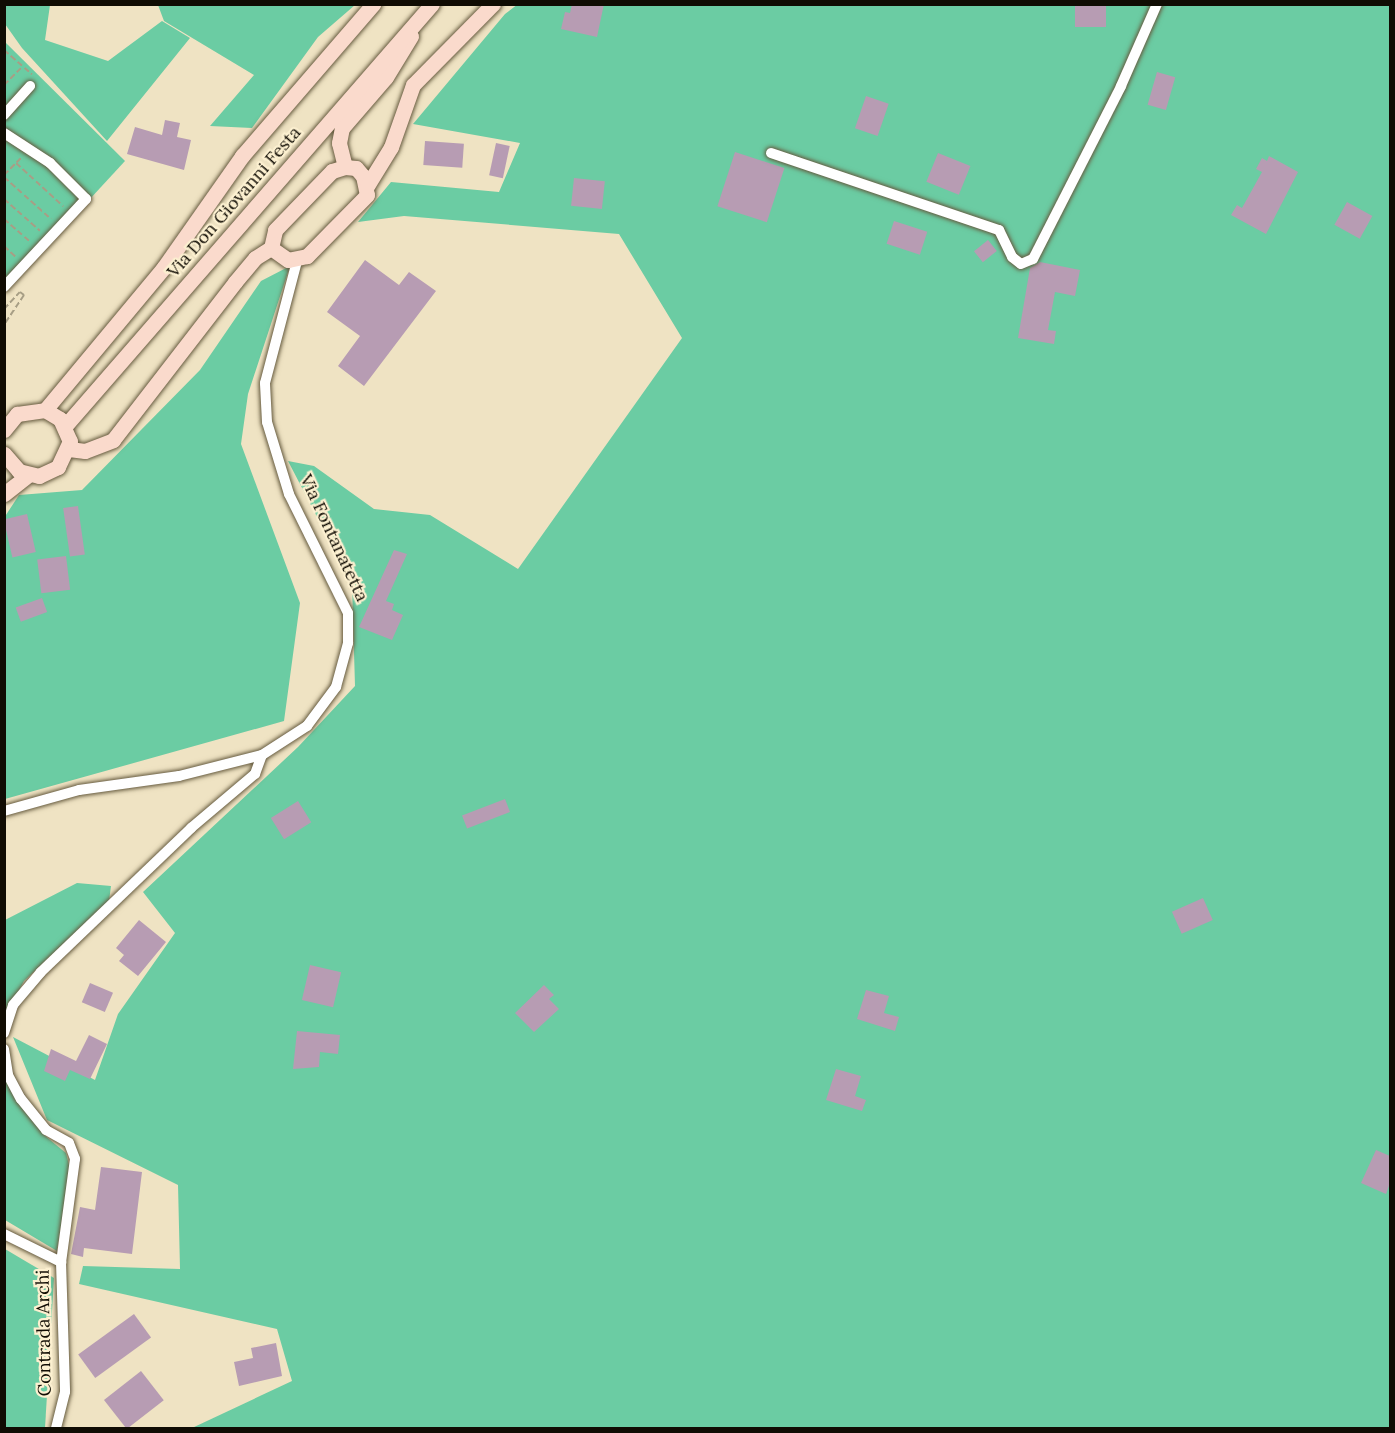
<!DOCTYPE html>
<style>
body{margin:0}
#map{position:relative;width:1395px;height:1433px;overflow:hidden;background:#efe3c3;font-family:Lora,serif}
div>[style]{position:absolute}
.green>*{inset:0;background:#6bcca3}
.building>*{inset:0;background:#b79cb3;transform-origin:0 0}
.path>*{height:2px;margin-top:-1px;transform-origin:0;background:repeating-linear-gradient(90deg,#a79e85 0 6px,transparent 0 9px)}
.roads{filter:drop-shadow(0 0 2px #665b3f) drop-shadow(0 0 2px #665b3f)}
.street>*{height:10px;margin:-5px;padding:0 5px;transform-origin:5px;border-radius:5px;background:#fff}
.secondary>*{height:15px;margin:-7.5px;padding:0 7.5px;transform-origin:7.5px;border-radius:7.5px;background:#fadacc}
span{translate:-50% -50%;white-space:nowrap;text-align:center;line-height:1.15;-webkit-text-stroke:4.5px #fcf0d0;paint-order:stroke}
.street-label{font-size:18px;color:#100c03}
.frame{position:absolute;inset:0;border:6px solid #100c03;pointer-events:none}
</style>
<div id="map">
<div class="green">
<i style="clip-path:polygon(518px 4px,1390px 5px,1390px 1428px,192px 1428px,292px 1381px,277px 1329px,79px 1284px,83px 1266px,180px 1269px,178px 1185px,47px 1120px,13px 1037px,95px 1080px,118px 1014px,175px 933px,143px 892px,298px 747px,355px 686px,352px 584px,288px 461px,314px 466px,374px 509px,430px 515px,518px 569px,682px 338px,619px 234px,404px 216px,358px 222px,391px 182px,499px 192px,520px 143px,413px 124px,505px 14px)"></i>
<i style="clip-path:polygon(4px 5px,50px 5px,45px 40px,108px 61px,162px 21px,190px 38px,107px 141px,22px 48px,5px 24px)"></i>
<i style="clip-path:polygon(158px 5px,158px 4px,355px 5px,318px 37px,252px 128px,210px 126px,254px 75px,164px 21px)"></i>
<i style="clip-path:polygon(4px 41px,125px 161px,5px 291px,4px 291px)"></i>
<i style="clip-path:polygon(290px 266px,248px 394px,241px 444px,300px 603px,284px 721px,5px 799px,4px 518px,19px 495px,82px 490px,200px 370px,261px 281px)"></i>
<i style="clip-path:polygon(77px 883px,111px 886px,109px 901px,24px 981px,5px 1016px,5px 920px)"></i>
<i style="clip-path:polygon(4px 1073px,44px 1135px,66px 1153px,70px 1169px,57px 1251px,5px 1220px)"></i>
<i style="clip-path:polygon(5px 1249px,54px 1278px,45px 1428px,5px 1428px)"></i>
</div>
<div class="building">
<i style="clip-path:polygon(572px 4px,604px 4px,597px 37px,561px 29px,565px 12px,570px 13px)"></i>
<i style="left:1075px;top:4px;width:31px;height:23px"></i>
<i style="left:1157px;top:72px;width:19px;height:34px;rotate:16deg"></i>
<i style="left:866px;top:96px;width:24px;height:34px;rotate:19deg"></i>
<i style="clip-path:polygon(165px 120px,180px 123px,177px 137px,191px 140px,184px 170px,127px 154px,135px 127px,162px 135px)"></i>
<i style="left:425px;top:141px;width:39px;height:24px;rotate:4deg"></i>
<i style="left:496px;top:143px;width:14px;height:33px;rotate:12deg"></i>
<i style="left:735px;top:152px;width:52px;height:57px;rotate:18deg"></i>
<i style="left:938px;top:153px;width:35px;height:31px;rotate:22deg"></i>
<i style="clip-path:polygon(1269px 156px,1298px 172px,1266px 234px,1231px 215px,1237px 205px,1242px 208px,1262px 172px,1256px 169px,1262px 158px,1267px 161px)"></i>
<i style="left:574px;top:178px;width:31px;height:28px;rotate:6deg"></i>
<i style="left:1347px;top:202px;width:29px;height:26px;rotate:29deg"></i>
<i style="left:894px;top:221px;width:35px;height:24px;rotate:18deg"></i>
<i style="left:988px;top:240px;width:14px;height:18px;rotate:51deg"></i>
<i style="clip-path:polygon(365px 260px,399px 285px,409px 272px,436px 291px,364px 386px,338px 366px,360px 336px,327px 312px)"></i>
<i style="clip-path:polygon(1040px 262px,1080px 270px,1075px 296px,1055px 292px,1048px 330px,1056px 331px,1054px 344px,1018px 338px,1030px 268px)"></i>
<i style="left:78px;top:506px;width:49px;height:15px;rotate:82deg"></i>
<i style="left:27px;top:514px;width:39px;height:24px;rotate:77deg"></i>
<i style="clip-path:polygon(394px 550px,407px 554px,386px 601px,394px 604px,392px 610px,403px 615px,392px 640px,359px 627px)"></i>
<i style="left:66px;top:556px;width:34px;height:29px;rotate:83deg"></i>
<i style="left:42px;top:598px;width:15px;height:28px;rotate:70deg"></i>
<i style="left:505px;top:799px;width:14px;height:46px;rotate:69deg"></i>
<i style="left:298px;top:801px;width:25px;height:32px;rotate:58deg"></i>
<i style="left:1203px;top:898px;width:24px;height:34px;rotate:66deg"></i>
<i style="clip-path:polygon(139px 920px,166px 942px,138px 976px,119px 961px,124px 955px,116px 948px)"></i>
<i style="left:310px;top:965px;width:32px;height:36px;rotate:13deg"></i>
<i style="left:90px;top:983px;width:25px;height:21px;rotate:23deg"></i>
<i style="clip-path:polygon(544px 985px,554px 995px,549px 999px,559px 1009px,534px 1032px,515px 1013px)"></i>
<i style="clip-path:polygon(866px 990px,889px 996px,884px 1013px,899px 1017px,895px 1031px,857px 1019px)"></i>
<i style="clip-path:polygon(297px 1031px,340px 1035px,338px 1054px,320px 1052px,319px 1067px,293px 1069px)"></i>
<i style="clip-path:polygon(89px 1035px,107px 1044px,90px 1079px,70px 1070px,65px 1081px,44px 1071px,51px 1049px,76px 1061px)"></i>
<i style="clip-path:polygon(836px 1069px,861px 1076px,855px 1096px,866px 1100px,862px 1111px,826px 1100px)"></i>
<i style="clip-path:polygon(1376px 1150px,1390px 1156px,1390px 1183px,1386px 1194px,1361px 1183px)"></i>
<i style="clip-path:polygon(101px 1167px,142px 1172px,132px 1254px,84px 1248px,83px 1257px,71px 1254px,80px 1207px,95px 1210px)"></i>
<i style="left:134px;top:1314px;width:29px;height:69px;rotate:54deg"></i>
<i style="clip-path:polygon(276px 1343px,282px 1376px,239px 1386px,234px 1362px,253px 1358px,251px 1348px)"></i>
<i style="left:141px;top:1371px;width:37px;height:47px;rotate:52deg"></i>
</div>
<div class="path">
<i style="left:4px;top:50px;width:37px;rotate:41deg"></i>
<i style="left:4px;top:85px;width:27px;rotate:-45deg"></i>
<i style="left:16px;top:163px;width:64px;rotate:42.5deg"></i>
<i style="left:4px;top:175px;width:24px;rotate:-45deg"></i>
<i style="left:4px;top:177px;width:63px;rotate:41.8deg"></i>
<i style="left:4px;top:199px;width:48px;rotate:41.6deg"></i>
<i style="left:4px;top:219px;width:35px;rotate:41deg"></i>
<i style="left:4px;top:246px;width:16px;rotate:43deg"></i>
<i style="left:4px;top:309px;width:23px;rotate:-47deg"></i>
<i style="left:20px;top:292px;width:5px;rotate:37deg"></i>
<i style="left:24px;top:295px;width:36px;rotate:124deg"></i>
</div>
<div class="roads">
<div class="street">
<i style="left:4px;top:115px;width:39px;rotate:-48deg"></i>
<i style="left:4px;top:133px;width:55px;rotate:33.1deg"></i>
<i style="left:50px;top:163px;width:51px;rotate:45deg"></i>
<i style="left:86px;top:199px;width:120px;rotate:133deg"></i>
<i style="left:771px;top:153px;width:241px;rotate:18.7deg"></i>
<i style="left:999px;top:230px;width:30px;rotate:64deg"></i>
<i style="left:1012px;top:257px;width:11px;rotate:38deg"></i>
<i style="left:1021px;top:264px;width:13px;rotate:-23deg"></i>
<i style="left:1033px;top:259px;width:194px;rotate:-63deg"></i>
<i style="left:1121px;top:86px;width:90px;rotate:-66.3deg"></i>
<i style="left:4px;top:811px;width:78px;rotate:-15.6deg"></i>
<i style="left:79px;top:790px;width:101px;rotate:-8deg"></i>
<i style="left:179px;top:776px;width:86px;rotate:-14.2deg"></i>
<i style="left:262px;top:755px;width:54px;rotate:-32.8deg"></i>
<i style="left:307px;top:726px;width:49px;rotate:-53.4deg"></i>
<i style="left:336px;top:687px;width:46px;rotate:-74.7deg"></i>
<i style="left:348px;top:643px;width:30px;rotate:-90deg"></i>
<i style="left:348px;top:613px;width:133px;rotate:-116.4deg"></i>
<i style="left:289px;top:494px;width:75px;rotate:-107deg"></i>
<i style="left:267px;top:422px;width:39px;rotate:-93deg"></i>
<i style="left:265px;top:383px;width:126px;rotate:-75.3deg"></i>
<i style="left:4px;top:1033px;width:29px;rotate:-72deg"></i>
<i style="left:13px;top:1005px;width:43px;rotate:-49.7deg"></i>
<i style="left:41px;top:972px;width:208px;rotate:-43.8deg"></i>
<i style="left:191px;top:828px;width:84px;rotate:-40.2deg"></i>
<i style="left:255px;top:774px;width:20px;rotate:-70deg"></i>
<i style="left:4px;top:1049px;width:26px;rotate:81deg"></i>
<i style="left:8px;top:1075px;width:27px;rotate:62deg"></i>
<i style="left:21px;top:1099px;width:40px;rotate:51deg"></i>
<i style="left:46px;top:1130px;width:26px;rotate:29deg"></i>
<i style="left:69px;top:1143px;width:17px;rotate:69deg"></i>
<i style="left:75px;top:1159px;width:104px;rotate:97.7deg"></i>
<i style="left:4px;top:1234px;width:64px;rotate:26.2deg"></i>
<i style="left:61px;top:1262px;width:130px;rotate:88.2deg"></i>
<i style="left:65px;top:1392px;width:37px;rotate:104deg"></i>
</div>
<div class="secondary">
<i style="left:345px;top:167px;width:11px;rotate:5deg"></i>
<i style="left:356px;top:168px;width:11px;rotate:49deg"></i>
<i style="left:363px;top:176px;width:19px;rotate:78deg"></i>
<i style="left:367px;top:195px;width:86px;rotate:134.5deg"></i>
<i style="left:307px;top:256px;width:19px;rotate:168deg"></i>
<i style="left:288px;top:260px;width:21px;rotate:-145deg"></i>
<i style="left:271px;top:248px;width:18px;rotate:-77deg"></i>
<i style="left:275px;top:230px;width:82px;rotate:-46deg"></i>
<i style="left:332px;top:171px;width:14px;rotate:-17deg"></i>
<i style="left:345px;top:167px;width:25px;rotate:-104deg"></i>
<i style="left:339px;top:143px;width:15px;rotate:-79deg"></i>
<i style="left:342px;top:128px;width:67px;rotate:-49.2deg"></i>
<i style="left:386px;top:77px;width:48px;rotate:-58.6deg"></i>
<i style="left:367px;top:186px;width:46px;rotate:-58.4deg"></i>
<i style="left:391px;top:147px;width:66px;rotate:-70.5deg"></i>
<i style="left:413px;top:85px;width:114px;rotate:-45.4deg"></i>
<i style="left:45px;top:410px;width:186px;rotate:-50.2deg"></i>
<i style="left:164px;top:267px;width:136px;rotate:-54.9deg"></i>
<i style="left:242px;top:156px;width:201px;rotate:-49.2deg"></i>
<i style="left:65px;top:426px;width:559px;rotate:-48.99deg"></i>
<i style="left:4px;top:430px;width:21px;rotate:-51deg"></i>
<i style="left:17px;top:414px;width:28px;rotate:-8deg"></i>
<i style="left:45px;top:410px;width:17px;rotate:31deg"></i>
<i style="left:60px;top:419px;width:24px;rotate:66deg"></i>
<i style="left:70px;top:441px;width:29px;rotate:115deg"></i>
<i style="left:58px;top:467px;width:21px;rotate:155deg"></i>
<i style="left:39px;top:476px;width:21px;rotate:-166deg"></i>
<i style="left:19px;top:471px;width:23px;rotate:-131deg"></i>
<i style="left:69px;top:449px;width:16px;rotate:7deg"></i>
<i style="left:85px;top:451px;width:30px;rotate:-21deg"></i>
<i style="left:113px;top:440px;width:200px;rotate:-52.3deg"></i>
<i style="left:235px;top:282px;width:31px;rotate:-50deg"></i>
<i style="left:255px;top:258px;width:19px;rotate:-32deg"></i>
<i style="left:4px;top:494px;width:31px;rotate:-38deg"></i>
</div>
</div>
<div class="street-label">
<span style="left:234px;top:202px;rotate:-49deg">Via Don Giovanni Festa</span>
<span style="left:334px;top:538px;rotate:65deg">Via Fontanatetta</span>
<span style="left:44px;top:1333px;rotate:-91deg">Contrada Archi</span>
</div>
<div class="frame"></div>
</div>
